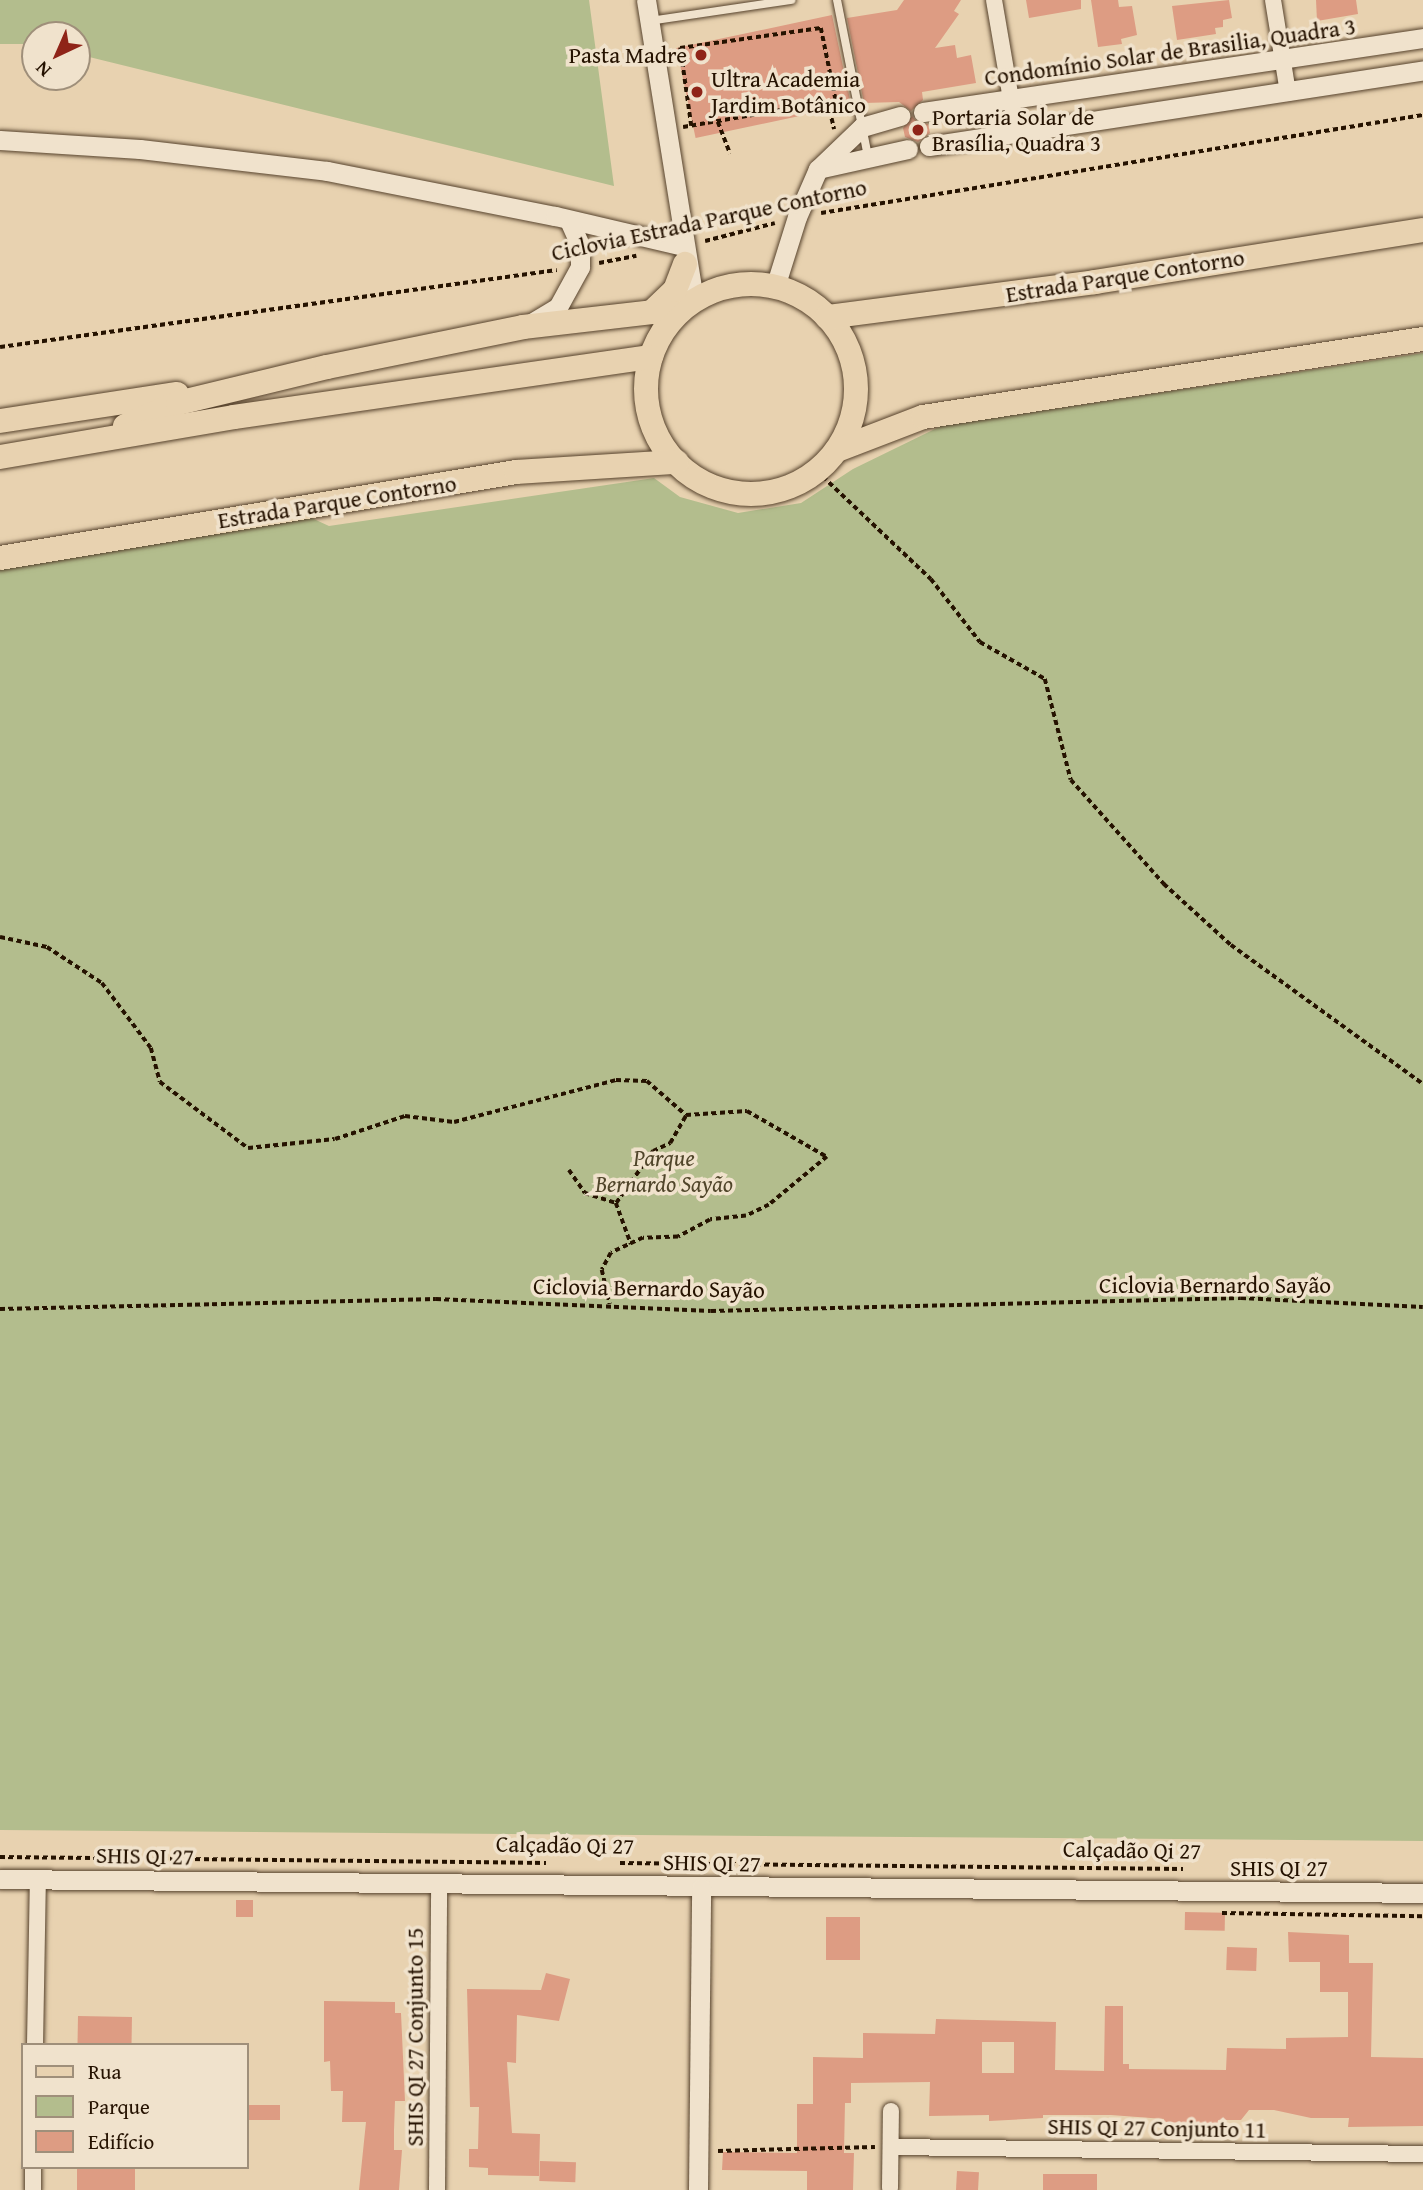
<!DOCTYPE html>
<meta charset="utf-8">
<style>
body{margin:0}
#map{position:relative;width:1423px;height:2190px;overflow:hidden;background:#e8d2b0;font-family:"Gentium Book Plus",serif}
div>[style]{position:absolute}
.green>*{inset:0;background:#b3bd8d}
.building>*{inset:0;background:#dd9c83;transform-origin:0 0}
.path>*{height:3.5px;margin-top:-1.75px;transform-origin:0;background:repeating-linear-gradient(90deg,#251200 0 5px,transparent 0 8.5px)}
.roads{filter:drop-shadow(0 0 2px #56422c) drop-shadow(0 0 2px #56422c)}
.service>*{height:8px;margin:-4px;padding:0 4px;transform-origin:4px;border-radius:4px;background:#f0e2cc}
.minor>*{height:16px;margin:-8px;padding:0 8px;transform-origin:8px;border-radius:8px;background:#f0e2cc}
.tertiary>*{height:19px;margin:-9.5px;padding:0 9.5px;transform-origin:9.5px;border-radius:9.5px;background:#f0e2cc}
.primary>*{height:24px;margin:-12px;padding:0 12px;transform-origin:12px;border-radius:12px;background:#e8d2b0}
.primary>.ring{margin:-12px;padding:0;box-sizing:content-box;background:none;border:24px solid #e8d2b0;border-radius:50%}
.dots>*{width:19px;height:19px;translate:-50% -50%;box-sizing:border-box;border:4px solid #f0e2cc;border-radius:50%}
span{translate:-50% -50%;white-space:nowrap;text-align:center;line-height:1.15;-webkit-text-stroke:7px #f0e2cc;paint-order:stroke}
.street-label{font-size:23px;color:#251200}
.poi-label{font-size:23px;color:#251200}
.right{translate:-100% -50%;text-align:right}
.left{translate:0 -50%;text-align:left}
.park-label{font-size:23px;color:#50452a;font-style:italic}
.legend{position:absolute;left:21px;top:2043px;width:228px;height:126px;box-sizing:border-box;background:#f0e2cc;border:2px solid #9f8f7a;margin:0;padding:9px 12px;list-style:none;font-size:21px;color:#251200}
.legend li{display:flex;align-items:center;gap:14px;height:35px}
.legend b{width:35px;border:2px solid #9f8f7a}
.north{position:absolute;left:21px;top:21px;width:70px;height:70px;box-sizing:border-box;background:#f0e2cc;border:2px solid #9f8f7a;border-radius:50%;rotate:224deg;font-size:19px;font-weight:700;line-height:28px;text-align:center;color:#251200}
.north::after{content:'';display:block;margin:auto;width:24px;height:32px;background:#8f2418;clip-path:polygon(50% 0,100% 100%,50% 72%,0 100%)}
</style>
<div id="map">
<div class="green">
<i style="clip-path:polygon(0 0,589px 0,614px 186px,77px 54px,77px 35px,35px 35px,35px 44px,0 44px)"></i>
<i style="clip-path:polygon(1423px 353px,1423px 1841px,0 1830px,0 558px,292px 509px,329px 526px,654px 478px,680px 497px,738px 513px,801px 503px,853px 469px,941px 426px)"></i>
</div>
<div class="building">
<i style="clip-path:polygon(904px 0,961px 0,954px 11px,959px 14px,935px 48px,955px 45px,957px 58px,971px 55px,976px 83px,922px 92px,923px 100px,911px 111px,899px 102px,864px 103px,847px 18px,897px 10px)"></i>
<i style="clip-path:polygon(1026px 0,1081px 0,1081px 9px,1029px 18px)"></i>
<i style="clip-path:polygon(1091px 0,1118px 0,1119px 7px,1132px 6px,1137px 35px,1121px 39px,1122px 44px,1098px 47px)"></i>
<i style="clip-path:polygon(1229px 0,1232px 18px,1223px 20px,1223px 27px,1215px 28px,1216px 34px,1177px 40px,1172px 6px)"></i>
<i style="clip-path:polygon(1316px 0,1356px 0,1358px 14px,1317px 21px)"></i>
<i style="left:832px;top:15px;width:92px;height:159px;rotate:78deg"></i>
<i style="clip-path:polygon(912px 116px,918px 123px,928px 124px,930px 133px,918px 142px,905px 137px,903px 128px)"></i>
<i style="left:236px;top:1900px;width:17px;height:17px"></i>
<i style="left:1185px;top:1912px;width:40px;height:18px;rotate:1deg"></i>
<i style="left:826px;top:1917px;width:34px;height:43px"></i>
<i style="clip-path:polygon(evenodd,1288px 1932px,1349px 1935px,1349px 1963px,1373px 1963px,1371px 2057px,1423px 2058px,1423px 2126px,1348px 2127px,1349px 2118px,1311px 2118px,1274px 2110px,1249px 2110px,1241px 2120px,1218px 2120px,1218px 2125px,1164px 2125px,1164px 2119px,1111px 2115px,1043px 2115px,1043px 2118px,989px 2121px,989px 2115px,929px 2116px,930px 2082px,851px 2083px,851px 2103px,845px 2103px,844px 2153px,854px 2153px,853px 2190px,807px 2190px,807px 2171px,722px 2170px,723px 2152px,797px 2153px,797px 2104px,813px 2104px,813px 2057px,863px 2058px,863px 2033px,935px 2034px,936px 2019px,1056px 2022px,1055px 2070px,1104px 2071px,1105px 2006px,1123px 2006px,1123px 2064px,1129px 2064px,1129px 2069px,1226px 2070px,1227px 2048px,1286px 2049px,1286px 2038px,1348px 2037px,1348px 1992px,1320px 1992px,1320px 1962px,1289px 1962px,1288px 1932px,982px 2042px,1014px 2042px,1014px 2073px,982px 2073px,982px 2042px)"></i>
<i style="left:1227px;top:1947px;width:30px;height:23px;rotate:2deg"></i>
<i style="clip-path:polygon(546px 1973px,570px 1979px,559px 2021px,517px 2015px,516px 2063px,507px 2062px,512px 2133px,540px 2134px,539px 2176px,488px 2175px,488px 2168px,469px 2167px,469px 2149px,478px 2149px,479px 2107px,470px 2107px,467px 1989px,541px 1990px)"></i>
<i style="clip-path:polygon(324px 2001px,395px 2002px,395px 2013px,401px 2013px,405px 2101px,395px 2101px,394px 2130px,394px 2150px,402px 2150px,399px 2190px,359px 2190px,366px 2122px,342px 2122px,343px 2091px,331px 2091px,330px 2061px,324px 2062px)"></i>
<i style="left:78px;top:2016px;width:54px;height:29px;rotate:1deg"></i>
<i style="left:247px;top:2105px;width:33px;height:15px"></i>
<i style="left:540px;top:2161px;width:36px;height:20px;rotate:2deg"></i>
<i style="left:77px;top:2167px;width:58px;height:23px"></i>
<i style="left:957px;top:2171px;width:22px;height:19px;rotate:3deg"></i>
<i style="left:1043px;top:2174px;width:54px;height:16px"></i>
</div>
<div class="path">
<i style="left:718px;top:122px;width:34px;rotate:69deg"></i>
<i style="left:691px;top:126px;width:79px;rotate:-98deg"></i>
<i style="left:680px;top:48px;width:142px;rotate:-8.1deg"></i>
<i style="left:821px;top:28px;width:75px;rotate:78.4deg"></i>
<i style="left:836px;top:101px;width:8px;rotate:173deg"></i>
<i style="left:683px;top:127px;width:147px;rotate:-9.8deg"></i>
<i style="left:828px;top:102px;width:28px;rotate:77deg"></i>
<i style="left:821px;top:213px;width:610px;rotate:-9.25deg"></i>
<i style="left:705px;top:241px;width:72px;rotate:-14.4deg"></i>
<i style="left:599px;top:263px;width:38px;rotate:-11deg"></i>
<i style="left:0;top:347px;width:562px;rotate:-7.87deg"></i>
<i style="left:817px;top:471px;width:157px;rotate:43.5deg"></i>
<i style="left:931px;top:579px;width:80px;rotate:52.1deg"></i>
<i style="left:980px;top:642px;width:75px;rotate:29.6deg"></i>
<i style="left:1045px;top:679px;width:104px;rotate:75.6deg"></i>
<i style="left:1071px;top:780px;width:140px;rotate:48.2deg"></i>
<i style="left:1164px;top:884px;width:91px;rotate:42.3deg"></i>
<i style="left:1231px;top:945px;width:237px;rotate:35.9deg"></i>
<i style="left:0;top:937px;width:48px;rotate:12deg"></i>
<i style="left:47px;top:947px;width:66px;rotate:33.2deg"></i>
<i style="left:102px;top:983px;width:81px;rotate:53deg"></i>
<i style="left:151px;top:1048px;width:35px;rotate:75deg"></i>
<i style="left:160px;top:1082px;width:110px;rotate:36.9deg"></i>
<i style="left:248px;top:1148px;width:87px;rotate:-5.9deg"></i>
<i style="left:335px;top:1139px;width:74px;rotate:-18.2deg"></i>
<i style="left:405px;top:1116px;width:49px;rotate:7deg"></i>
<i style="left:454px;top:1122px;width:167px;rotate:-14.5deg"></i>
<i style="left:616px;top:1080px;width:31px;rotate:2deg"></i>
<i style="left:647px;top:1081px;width:52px;rotate:41.1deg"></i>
<i style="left:686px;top:1115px;width:61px;rotate:-3.8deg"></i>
<i style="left:747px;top:1111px;width:92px;rotate:29.9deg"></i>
<i style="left:827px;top:1157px;width:75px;rotate:140.4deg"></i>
<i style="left:769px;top:1205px;width:25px;rotate:154deg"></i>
<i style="left:746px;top:1216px;width:36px;rotate:174deg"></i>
<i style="left:710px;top:1220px;width:36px;rotate:152deg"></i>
<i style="left:678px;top:1237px;width:35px;rotate:178deg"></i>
<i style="left:643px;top:1238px;width:35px;rotate:155deg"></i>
<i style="left:611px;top:1253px;width:19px;rotate:118deg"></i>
<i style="left:602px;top:1270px;width:35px;rotate:77deg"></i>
<i style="left:569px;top:1170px;width:28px;rotate:55deg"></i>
<i style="left:585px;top:1193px;width:33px;rotate:18deg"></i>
<i style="left:616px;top:1203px;width:44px;rotate:69.9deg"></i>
<i style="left:616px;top:1203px;width:64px;rotate:-54.6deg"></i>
<i style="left:653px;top:1151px;width:19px;rotate:-25deg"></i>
<i style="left:670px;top:1143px;width:32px;rotate:-60deg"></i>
<i style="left:0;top:1309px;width:436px;rotate:-1.3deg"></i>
<i style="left:436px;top:1299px;width:275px;rotate:2.5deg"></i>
<i style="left:711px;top:1311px;width:530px;rotate:-1.41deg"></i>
<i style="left:1241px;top:1298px;width:182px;rotate:2.8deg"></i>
<i style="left:0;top:1857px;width:546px;rotate:0.63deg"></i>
<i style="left:620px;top:1863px;width:563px;rotate:0.61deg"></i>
<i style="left:1222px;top:1913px;width:201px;rotate:0.9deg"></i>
<i style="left:718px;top:2151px;width:157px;rotate:-1.5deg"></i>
</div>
<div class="roads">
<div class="service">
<i style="left:837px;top:0;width:160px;rotate:78.8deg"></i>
<i style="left:649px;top:21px;width:144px;rotate:-8.4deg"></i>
</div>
<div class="minor">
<i style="left:994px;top:0;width:136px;rotate:80.3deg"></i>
<i style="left:1273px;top:0;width:94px;rotate:80.8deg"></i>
<i style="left:35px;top:2045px;width:166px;rotate:-89deg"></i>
<i style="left:891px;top:2147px;width:532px;rotate:0.75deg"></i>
<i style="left:33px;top:2167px;width:23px;rotate:90deg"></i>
<i style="left:890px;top:2188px;width:77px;rotate:-89.3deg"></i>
<i style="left:437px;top:2190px;width:306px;rotate:-89.6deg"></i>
</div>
<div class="tertiary">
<i style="left:646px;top:0;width:304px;rotate:80.9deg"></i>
<i style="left:923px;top:112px;width:505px;rotate:-8.42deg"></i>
<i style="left:0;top:140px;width:140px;rotate:3.7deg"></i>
<i style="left:140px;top:149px;width:188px;rotate:6.7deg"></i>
<i style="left:327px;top:171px;width:232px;rotate:11.2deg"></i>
<i style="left:555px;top:216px;width:131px;rotate:13.2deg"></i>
<i style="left:929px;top:146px;width:500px;rotate:-8.7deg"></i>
<i style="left:818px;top:169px;width:92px;rotate:-12.5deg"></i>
<i style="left:775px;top:287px;width:73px;rotate:-72.6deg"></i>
<i style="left:797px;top:217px;width:52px;rotate:-66.4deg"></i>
<i style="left:818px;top:169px;width:61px;rotate:-43.7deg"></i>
<i style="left:862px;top:127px;width:40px;rotate:-16deg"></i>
<i style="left:530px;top:324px;width:33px;rotate:-31deg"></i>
<i style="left:558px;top:307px;width:46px;rotate:-61.2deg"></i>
<i style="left:580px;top:267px;width:22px;rotate:-90deg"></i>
<i style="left:580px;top:245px;width:27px;rotate:-114deg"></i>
<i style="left:0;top:1879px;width:1423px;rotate:0.56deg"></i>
<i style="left:698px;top:2190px;width:302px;rotate:-89.4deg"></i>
</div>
<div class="primary">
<i class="ring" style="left:646px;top:284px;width:186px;height:186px"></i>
<i style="left:827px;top:317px;width:270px;rotate:-7.4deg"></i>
<i style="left:1095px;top:282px;width:332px;rotate:-9deg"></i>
<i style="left:0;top:421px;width:179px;rotate:-8.7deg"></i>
<i style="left:125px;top:426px;width:58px;rotate:-23.5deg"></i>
<i style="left:178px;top:403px;width:153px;rotate:-13.6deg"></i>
<i style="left:327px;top:367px;width:200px;rotate:-11.5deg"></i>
<i style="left:523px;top:327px;width:130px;rotate:-6.6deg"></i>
<i style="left:652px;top:312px;width:32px;rotate:-44deg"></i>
<i style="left:675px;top:290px;width:28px;rotate:-69deg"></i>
<i style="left:837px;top:450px;width:92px;rotate:-21deg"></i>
<i style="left:923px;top:417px;width:506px;rotate:-8.87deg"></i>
<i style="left:0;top:457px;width:237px;rotate:-9.7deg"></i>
<i style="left:234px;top:417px;width:421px;rotate:-8.2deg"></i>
<i style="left:0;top:558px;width:523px;rotate:-9.46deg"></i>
<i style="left:516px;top:472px;width:161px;rotate:-3.6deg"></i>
</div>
</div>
<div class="dots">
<i style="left:701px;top:55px;background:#8f2418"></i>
<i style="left:697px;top:92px;background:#8f2418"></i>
<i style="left:918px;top:130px;background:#8f2418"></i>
</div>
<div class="street-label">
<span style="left:1170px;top:52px;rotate:-8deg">Condomínio Solar de Brasilia, Quadra 3</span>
<span style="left:709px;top:220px;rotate:-12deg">Ciclovia Estrada Parque Contorno</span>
<span style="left:1125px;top:276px;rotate:-9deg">Estrada Parque Contorno</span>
<span style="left:337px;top:502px;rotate:-9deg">Estrada Parque Contorno</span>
<span style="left:1215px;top:1285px">Ciclovia Bernardo Sayão</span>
<span style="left:649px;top:1288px;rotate:1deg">Ciclovia Bernardo Sayão</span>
<span style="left:565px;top:1845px;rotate:1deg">Calçadão Qi 27</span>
<span style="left:1132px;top:1850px;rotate:1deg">Calçadão Qi 27</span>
<span style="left:145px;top:1856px;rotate:1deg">SHIS QI 27</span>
<span style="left:712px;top:1863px;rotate:1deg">SHIS QI 27</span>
<span style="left:1279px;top:1868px">SHIS QI 27</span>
<span style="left:415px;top:2037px;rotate:-90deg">SHIS QI 27 Conjunto 15</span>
<span style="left:1157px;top:2128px;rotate:1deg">SHIS QI 27 Conjunto 11</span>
</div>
<div class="poi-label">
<span class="right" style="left:687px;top:55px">Pasta Madre</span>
<span class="left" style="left:711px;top:92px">Ultra Academia<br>Jardim Botânico</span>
<span class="left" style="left:932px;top:130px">Portaria Solar de<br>Brasília, Quadra 3</span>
</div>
<div class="park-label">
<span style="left:664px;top:1171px">Parque<br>Bernardo Sayão</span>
</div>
<ul class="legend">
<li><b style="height:9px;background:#e8d2b0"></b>Rua</li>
<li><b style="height:19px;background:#b3bd8d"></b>Parque</li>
<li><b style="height:19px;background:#dd9c83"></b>Edifício</li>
</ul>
<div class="north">N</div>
</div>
